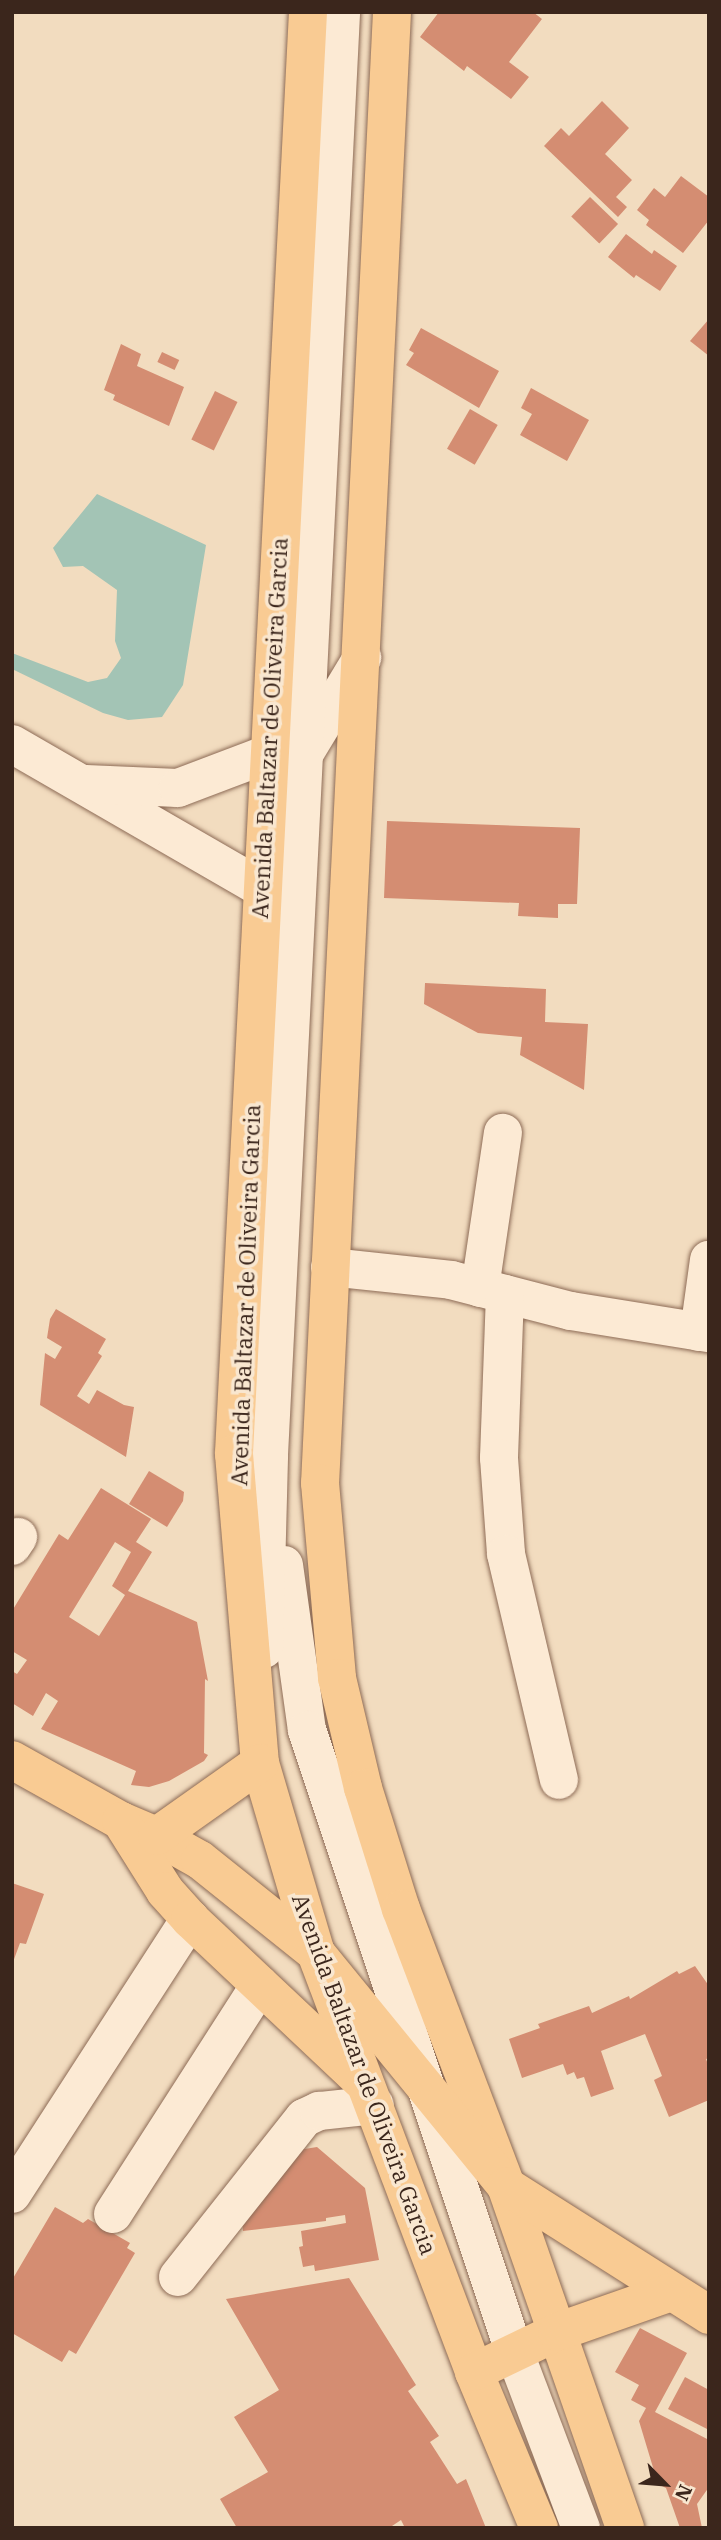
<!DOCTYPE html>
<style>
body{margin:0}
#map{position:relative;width:721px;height:2540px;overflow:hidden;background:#f2dcbf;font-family:"IBM Plex Serif",serif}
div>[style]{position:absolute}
.water>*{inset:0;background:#a3c4b5}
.building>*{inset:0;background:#d48d72;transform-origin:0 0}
.roads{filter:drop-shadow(0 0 2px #8d6b56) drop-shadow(0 0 2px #8d6b56)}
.minor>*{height:38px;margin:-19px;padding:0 19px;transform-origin:19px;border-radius:19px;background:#fcead4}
.major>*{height:38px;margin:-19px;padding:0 19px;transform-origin:19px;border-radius:19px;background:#f9cb93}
span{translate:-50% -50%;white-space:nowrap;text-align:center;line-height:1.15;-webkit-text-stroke:7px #f9e7d0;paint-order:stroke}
.street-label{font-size:23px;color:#3b261c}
.frame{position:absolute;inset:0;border:14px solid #3b261c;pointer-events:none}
.north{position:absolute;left:630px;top:2449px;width:70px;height:70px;-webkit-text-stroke:5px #f9e7d0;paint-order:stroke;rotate:115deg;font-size:19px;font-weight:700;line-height:28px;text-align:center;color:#3b261c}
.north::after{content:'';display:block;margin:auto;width:24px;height:32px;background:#3b261c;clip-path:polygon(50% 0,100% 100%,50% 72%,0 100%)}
</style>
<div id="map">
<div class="water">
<i style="clip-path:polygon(97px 494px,206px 545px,183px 685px,162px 717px,128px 720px,103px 713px,12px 669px,12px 653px,88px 682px,107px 678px,121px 658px,115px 641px,117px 590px,83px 566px,63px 567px,53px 548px)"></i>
</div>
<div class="building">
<i style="clip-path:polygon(439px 12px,533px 12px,542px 19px,509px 62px,529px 77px,511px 99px,467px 66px,464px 71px,420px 37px)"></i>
<i style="clip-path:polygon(602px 101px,629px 128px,605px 154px,632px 180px,616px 197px,627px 207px,618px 217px,544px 146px,561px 128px,569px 136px)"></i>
<i style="clip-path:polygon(681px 176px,709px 197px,709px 220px,683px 253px,646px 225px,649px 220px,637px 210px,654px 188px,665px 197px)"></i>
<i style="left:590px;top:197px;width:39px;height:27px;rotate:44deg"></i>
<i style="clip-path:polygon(626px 234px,652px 254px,654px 250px,677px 266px,660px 291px,636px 275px,634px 278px,608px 257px)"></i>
<i style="clip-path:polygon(709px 319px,709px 356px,690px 341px)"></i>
<i style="clip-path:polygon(421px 328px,499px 371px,479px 408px,406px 365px,414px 353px,409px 350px)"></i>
<i style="clip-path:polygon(121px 344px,141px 354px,137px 366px,184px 387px,169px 426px,113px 400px,115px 395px,104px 390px)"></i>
<i style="left:162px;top:352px;width:19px;height:11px;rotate:25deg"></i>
<i style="clip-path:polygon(531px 388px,589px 420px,567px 461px,520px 435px,532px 414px,521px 408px)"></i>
<i style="left:215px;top:391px;width:25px;height:54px;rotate:26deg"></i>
<i style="left:470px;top:409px;width:32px;height:46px;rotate:30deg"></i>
<i style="clip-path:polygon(387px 821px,580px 828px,577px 904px,558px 904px,558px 918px,518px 916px,519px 903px,384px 898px)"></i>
<i style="clip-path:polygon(425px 983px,546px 989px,545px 1022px,588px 1024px,584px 1090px,520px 1055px,522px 1037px,478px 1033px,424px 1004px)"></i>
<i style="clip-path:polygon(56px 1309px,106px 1339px,98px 1353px,102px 1356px,77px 1396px,89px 1404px,97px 1390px,124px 1405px,134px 1407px,126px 1457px,40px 1405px,45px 1353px,55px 1359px,62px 1347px,47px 1338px,50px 1319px)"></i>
<i style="clip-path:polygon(149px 1471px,184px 1492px,183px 1501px,167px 1527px,129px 1504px)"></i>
<i style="clip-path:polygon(evenodd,101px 1488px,151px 1519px,136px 1542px,152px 1552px,128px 1591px,197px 1622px,208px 1681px,205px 1679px,204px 1753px,208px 1755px,204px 1761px,169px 1781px,149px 1787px,131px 1785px,136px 1771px,41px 1729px,58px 1701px,46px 1693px,33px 1716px,12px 1703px,12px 1671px,17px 1674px,27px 1660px,12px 1651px,12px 1611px,59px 1534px,68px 1540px,101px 1488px,115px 1542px,131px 1552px,112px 1586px,125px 1595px,99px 1636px,69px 1617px,115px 1542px)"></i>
<i style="clip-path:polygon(12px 1883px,44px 1894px,26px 1944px,20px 1943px,13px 1962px)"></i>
<i style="clip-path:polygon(695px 1966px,709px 1986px,709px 2058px,706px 2059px,709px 2067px,709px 2100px,669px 2117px,654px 2080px,662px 2076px,645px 2034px,601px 2051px,614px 2089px,591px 2097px,584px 2077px,577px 2079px,574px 2072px,567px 2075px,563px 2064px,522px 2078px,509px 2039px,540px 2028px,538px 2024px,589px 2006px,592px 2013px,629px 1996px,630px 1999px,677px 1971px,679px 1974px)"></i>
<i style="clip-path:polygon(317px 2147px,365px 2188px,379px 2260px,315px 2271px,314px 2265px,303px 2267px,299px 2247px,303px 2246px,301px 2231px,346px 2223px,345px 2215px,326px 2218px,326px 2221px,243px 2231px,242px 2219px,280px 2153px)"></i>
<i style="clip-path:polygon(55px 2207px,83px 2223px,88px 2219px,130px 2243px,127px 2248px,135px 2253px,76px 2354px,69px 2350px,62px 2362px,12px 2333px,12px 2280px)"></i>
<i style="clip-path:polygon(349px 2278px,416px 2385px,408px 2391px,439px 2436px,430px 2442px,457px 2484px,466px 2479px,486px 2528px,405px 2528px,401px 2520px,389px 2528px,237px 2528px,220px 2499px,268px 2472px,234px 2417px,279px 2390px,226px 2299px)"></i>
<i style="clip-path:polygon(640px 2328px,687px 2353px,655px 2412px,709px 2440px,709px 2487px,697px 2504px,702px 2528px,680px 2528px,666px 2488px,658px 2484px,639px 2421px,646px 2408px,631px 2400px,639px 2385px,615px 2372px)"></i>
<i style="clip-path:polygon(685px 2377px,709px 2390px,709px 2430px,668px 2409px)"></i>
</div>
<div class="roads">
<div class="minor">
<i style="left:12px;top:744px;width:288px;rotate:30deg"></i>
<i style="left:306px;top:751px;width:109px;rotate:-58.9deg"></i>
<i style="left:86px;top:784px;width:92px;rotate:2.5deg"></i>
<i style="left:178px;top:788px;width:96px;rotate:-20.7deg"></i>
<i style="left:330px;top:1267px;width:122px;rotate:6.1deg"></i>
<i style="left:451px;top:1280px;width:124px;rotate:14.5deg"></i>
<i style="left:571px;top:1311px;width:140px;rotate:9.1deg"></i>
<i style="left:480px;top:1288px;width:157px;rotate:-81.6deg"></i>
<i style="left:505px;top:1294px;width:164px;rotate:92.1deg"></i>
<i style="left:499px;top:1458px;width:96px;rotate:85.8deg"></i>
<i style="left:506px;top:1554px;width:232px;rotate:76.8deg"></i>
<i style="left:699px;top:1332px;width:73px;rotate:-82.1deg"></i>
<i style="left:12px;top:1546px;width:11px;rotate:-56deg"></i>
<i style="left:284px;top:1565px;width:167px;rotate:82.1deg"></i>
<i style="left:307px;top:1730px;width:655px;rotate:71.57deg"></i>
<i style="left:514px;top:2351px;width:189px;rotate:69.3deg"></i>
<i style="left:264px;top:1649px;width:194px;rotate:-88.5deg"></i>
<i style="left:269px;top:1455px;width:1445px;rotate:-87.14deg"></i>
<i style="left:12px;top:2194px;width:328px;rotate:-57.1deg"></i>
<i style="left:113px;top:2214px;width:272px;rotate:-57.3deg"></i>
<i style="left:178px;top:2277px;width:203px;rotate:-51.6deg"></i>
<i style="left:304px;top:2118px;width:17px;rotate:-25deg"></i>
<i style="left:319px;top:2111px;width:56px;rotate:-6.1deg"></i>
</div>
<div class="major">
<i style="left:308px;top:12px;width:1444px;rotate:92.94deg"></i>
<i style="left:234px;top:1454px;width:310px;rotate:85.2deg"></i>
<i style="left:260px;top:1763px;width:198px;rotate:73.6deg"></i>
<i style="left:316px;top:1953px;width:448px;rotate:69.3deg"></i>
<i style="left:474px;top:2372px;width:169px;rotate:67.4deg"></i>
<i style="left:392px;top:12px;width:1473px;rotate:92.8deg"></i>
<i style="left:320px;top:1483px;width:196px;rotate:85deg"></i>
<i style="left:337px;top:1678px;width:113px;rotate:76.7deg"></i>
<i style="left:363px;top:1788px;width:127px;rotate:72.6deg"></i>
<i style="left:401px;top:1909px;width:296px;rotate:69.2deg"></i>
<i style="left:506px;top:2186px;width:362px;rotate:70.8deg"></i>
<i style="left:12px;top:1760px;width:125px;rotate:29.2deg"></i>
<i style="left:121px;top:1821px;width:39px;rotate:23deg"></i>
<i style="left:157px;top:1836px;width:49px;rotate:29.2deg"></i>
<i style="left:200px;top:1860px;width:149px;rotate:38.7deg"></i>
<i style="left:316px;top:1953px;width:301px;rotate:50.8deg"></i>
<i style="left:506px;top:2186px;width:241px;rotate:32.4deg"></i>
<i style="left:121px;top:1821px;width:83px;rotate:57.8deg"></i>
<i style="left:165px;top:1891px;width:38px;rotate:48deg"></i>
<i style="left:190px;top:1919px;width:235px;rotate:43.3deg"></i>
<i style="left:157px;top:1836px;width:126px;rotate:-35.3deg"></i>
<i style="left:474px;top:2372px;width:92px;rotate:-25.7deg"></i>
<i style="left:557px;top:2332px;width:121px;rotate:-19.3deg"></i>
</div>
</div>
<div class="street-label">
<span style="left:269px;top:728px;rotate:-87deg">Avenida Baltazar de Oliveira Garcia</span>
<span style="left:245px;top:1295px;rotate:-88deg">Avenida Baltazar de Oliveira Garcia</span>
<span style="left:365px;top:2074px;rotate:70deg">Avenida Baltazar de Oliveira Garcia</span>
</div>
<div class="frame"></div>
<div class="north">N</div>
</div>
